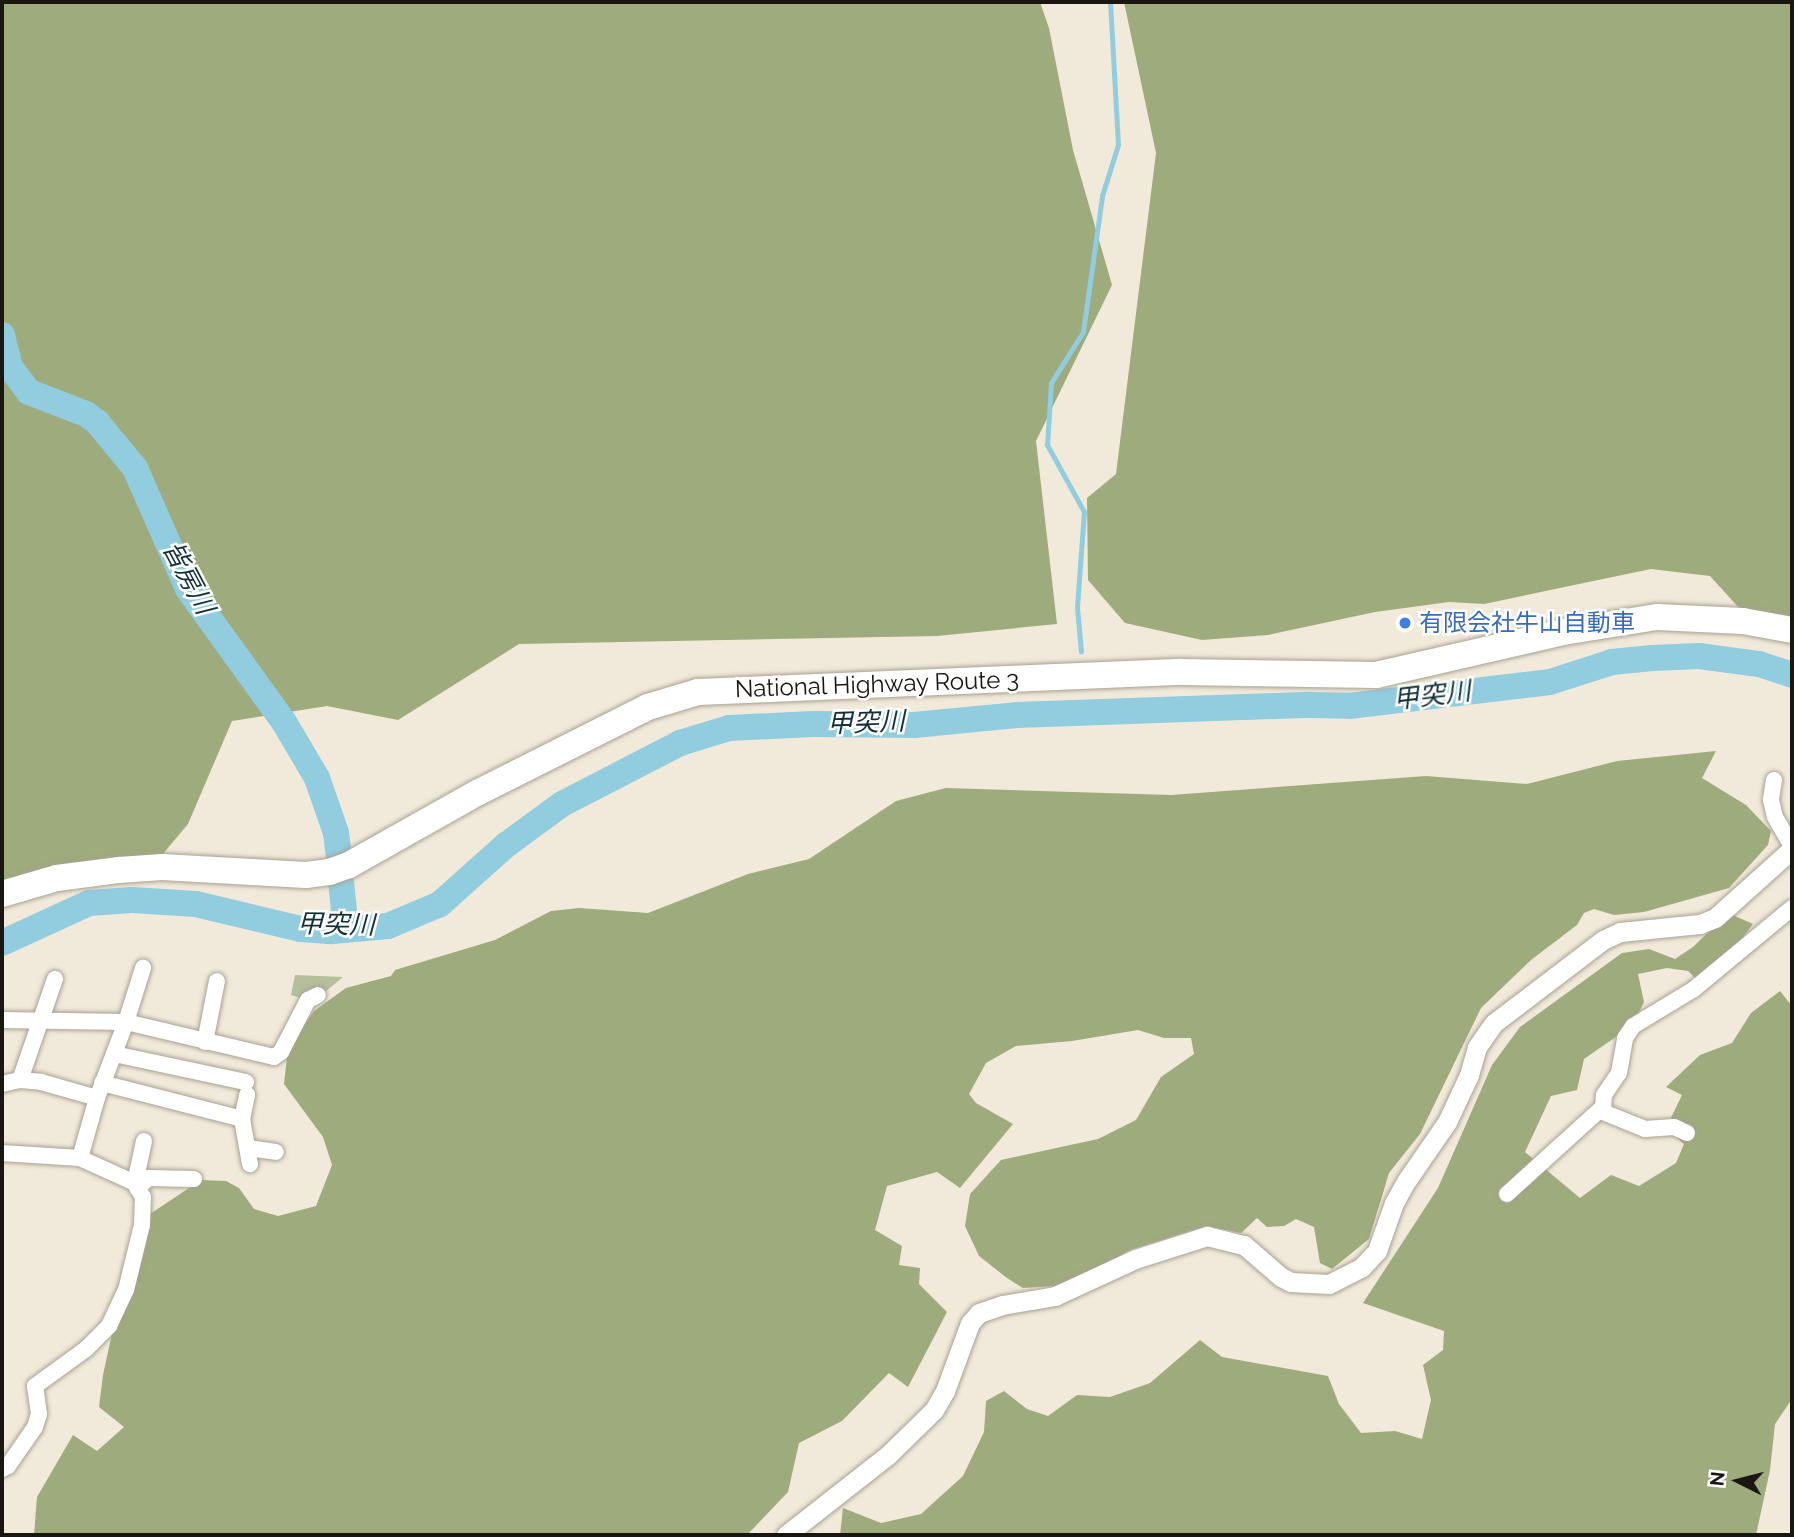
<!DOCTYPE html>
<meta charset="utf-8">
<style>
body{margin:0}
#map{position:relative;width:1794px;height:1537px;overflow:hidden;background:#f1eada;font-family:Raleway,"Noto Sans JP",sans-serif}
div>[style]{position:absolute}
.green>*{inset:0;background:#b5bf9c}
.forest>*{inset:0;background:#9eab7c}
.stream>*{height:4.5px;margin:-2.25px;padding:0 2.25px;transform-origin:2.25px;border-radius:2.25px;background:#91ccdf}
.river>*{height:26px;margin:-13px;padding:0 13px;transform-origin:13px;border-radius:13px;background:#91ccdf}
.roads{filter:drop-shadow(0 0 2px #a8a192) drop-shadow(0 0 2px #a8a192)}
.minor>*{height:16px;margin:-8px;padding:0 8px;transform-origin:8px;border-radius:8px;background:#fff}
.tertiary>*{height:19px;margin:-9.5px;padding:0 9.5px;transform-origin:9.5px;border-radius:9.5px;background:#fff}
.trunk>*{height:26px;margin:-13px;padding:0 13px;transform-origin:13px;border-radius:13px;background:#fff}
.dots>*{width:19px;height:19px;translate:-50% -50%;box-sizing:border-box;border:4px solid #fff;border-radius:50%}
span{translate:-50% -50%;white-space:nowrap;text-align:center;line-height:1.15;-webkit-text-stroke:5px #fff;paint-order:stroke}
.shop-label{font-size:24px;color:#366cbe}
.left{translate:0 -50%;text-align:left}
.street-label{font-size:24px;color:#1a1712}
.water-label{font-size:26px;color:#14313a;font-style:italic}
.frame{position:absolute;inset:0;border:4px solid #1a1712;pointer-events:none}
.north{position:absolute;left:1703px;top:1446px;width:70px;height:70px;-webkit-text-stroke:5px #fff;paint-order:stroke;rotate:276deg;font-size:19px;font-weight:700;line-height:28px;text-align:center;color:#1a1712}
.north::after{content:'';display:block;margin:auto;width:24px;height:32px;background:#1a1712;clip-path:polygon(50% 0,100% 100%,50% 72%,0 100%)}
</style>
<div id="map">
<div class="green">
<i style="clip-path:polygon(295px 975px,343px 977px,313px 1002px,291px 995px)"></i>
</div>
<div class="forest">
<i style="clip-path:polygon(2px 2px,1040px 2px,1049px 28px,1073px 150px,1112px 285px,1036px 441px,1057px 624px,937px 636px,519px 644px,398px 720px,327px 706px,232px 721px,188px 824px,157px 861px,2px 888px)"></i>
<i style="clip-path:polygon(1124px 2px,1792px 2px,1792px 618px,1740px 609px,1710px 576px,1651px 569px,1484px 604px,1449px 602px,1375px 612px,1268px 635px,1202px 640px,1125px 623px,1088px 580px,1087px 498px,1116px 474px,1156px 153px)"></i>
<i style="clip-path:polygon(1716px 751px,1702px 778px,1746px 805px,1771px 831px,1768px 845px,1729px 888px,1644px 912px,1614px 915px,1594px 909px,1584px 913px,1577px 925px,1531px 960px,1481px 1008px,1420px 1134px,1389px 1173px,1369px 1239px,1332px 1269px,1320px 1263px,1314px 1227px,1296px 1219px,1284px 1226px,1267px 1227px,1257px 1218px,1241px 1233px,1206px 1226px,1130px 1250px,1095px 1270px,1054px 1286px,1023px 1288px,1007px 1278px,979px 1256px,965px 1226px,970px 1194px,1001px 1160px,1098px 1139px,1136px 1120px,1161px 1077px,1194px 1054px,1191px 1038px,1164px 1038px,1138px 1030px,1072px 1041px,1016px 1046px,986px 1063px,969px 1094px,976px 1103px,1013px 1124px,960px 1188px,937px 1172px,887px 1186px,875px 1230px,902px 1246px,899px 1265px,920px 1268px,919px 1284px,947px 1312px,908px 1387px,889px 1373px,842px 1421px,799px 1443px,788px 1492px,747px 1535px,34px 1535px,37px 1497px,73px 1435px,97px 1451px,124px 1427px,99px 1407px,103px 1375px,113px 1329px,150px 1214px,201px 1180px,226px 1181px,239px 1188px,254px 1209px,278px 1216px,316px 1206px,332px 1165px,323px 1137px,284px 1084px,288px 1047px,314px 1011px,346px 988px,391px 976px,395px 970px,495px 940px,551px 911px,579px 908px,648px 913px,748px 874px,809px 859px,896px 801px,946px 788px,1171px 795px,1426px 776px,1527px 784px,1617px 761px)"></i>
<i style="clip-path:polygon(1728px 913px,1753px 924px,1705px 988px,1688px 971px,1667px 968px,1638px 974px,1644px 1002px,1633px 1025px,1584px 1059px,1577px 1090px,1551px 1096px,1525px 1152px,1580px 1198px,1611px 1175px,1639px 1186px,1676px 1163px,1684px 1144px,1666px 1128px,1682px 1095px,1666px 1087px,1700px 1055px,1732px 1043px,1751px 1013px,1780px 991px,1792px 1006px,1792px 1399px,1775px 1424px,1770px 1470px,1756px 1535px,840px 1535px,843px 1508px,881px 1523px,921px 1514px,963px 1476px,984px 1432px,986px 1401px,1004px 1391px,1027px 1409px,1048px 1416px,1077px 1395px,1110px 1397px,1150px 1383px,1200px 1340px,1222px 1357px,1328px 1376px,1339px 1404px,1361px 1433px,1395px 1431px,1422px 1439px,1431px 1400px,1423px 1365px,1443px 1350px,1444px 1331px,1363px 1303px,1438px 1188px,1492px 1065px,1520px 1027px,1622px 953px,1649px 949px,1675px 959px,1693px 947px)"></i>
</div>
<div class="stream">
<i style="left:1081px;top:652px;width:45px;rotate:-95.1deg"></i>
<i style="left:1077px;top:607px;width:95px;rotate:-85.8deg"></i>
<i style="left:1084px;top:512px;width:77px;rotate:-118.9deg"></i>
<i style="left:1047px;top:445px;width:62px;rotate:-86.3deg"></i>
<i style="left:1051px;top:383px;width:60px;rotate:-57.9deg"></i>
<i style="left:1083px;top:332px;width:137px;rotate:-82deg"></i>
<i style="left:1102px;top:196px;width:53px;rotate:-72.6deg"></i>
<i style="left:1118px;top:145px;width:143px;rotate:-93.2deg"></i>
</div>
<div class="river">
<i style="left:2px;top:335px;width:33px;rotate:76deg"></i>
<i style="left:10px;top:367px;width:31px;rotate:53deg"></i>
<i style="left:29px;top:392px;width:61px;rotate:21.1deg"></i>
<i style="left:86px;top:414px;width:14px;rotate:36deg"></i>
<i style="left:97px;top:422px;width:60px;rotate:50.4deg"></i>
<i style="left:135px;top:468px;width:132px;rotate:66.3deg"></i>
<i style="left:188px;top:589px;width:164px;rotate:54.2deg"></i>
<i style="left:284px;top:722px;width:65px;rotate:59.5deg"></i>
<i style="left:317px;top:778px;width:58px;rotate:70.9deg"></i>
<i style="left:336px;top:833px;width:24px;rotate:83deg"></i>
<i style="left:341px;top:881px;width:49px;rotate:84.2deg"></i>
<i style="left:2px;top:943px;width:96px;rotate:-24.7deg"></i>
<i style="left:89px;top:903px;width:43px;rotate:-4deg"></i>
<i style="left:132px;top:900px;width:64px;rotate:3.6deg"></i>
<i style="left:196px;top:904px;width:108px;rotate:13.4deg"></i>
<i style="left:301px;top:929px;width:31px;rotate:4deg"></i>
<i style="left:332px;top:931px;width:56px;rotate:-5.1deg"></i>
<i style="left:388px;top:926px;width:56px;rotate:-22.9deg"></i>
<i style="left:440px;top:904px;width:89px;rotate:-41.8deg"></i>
<i style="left:506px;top:845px;width:69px;rotate:-36.2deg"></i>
<i style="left:562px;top:804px;width:133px;rotate:-27.3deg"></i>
<i style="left:680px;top:743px;width:51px;rotate:-17deg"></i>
<i style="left:729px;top:728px;width:84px;rotate:-2.7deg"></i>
<i style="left:813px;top:724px;width:101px;rotate:0.6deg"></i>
<i style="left:914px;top:725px;width:103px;rotate:-5.5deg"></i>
<i style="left:1017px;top:715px;width:293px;rotate:-2deg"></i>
<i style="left:1310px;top:705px;width:39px;rotate:1deg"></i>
<i style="left:1349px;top:706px;width:202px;rotate:-6.8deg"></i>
<i style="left:1550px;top:682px;width:65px;rotate:-17.9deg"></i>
<i style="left:1612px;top:662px;width:40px;rotate:-5.7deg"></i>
<i style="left:1652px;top:658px;width:47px;rotate:-2.4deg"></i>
<i style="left:1699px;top:656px;width:61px;rotate:7.6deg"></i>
<i style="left:1759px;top:664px;width:35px;rotate:18deg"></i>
</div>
<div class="roads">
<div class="minor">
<i style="left:1774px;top:780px;width:20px;rotate:99deg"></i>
<i style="left:1771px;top:800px;width:17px;rotate:77deg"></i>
<i style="left:1775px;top:817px;width:34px;rotate:60deg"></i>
<i style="left:2px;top:1020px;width:124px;rotate:0.9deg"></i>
<i style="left:126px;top:1022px;width:57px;rotate:-72.5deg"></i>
<i style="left:205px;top:1042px;width:62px;rotate:-78.9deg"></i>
<i style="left:114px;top:1054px;width:135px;rotate:12deg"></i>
<i style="left:20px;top:1080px;width:107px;rotate:-70.9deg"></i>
<i style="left:102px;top:1083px;width:145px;rotate:14.4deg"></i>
<i style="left:242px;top:1119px;width:25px;rotate:-78deg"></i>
<i style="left:2px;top:1084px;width:18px;rotate:-13deg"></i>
<i style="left:20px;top:1080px;width:21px;rotate:5deg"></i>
<i style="left:41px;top:1082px;width:58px;rotate:15.9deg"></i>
<i style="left:97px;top:1098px;width:81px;rotate:-69.1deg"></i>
<i style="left:126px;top:1022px;width:152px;rotate:13.3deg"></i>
<i style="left:274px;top:1057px;width:9px;rotate:-36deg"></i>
<i style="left:281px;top:1052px;width:59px;rotate:-62.6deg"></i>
<i style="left:308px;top:1000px;width:11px;rotate:-27deg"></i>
<i style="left:242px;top:1119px;width:46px;rotate:79.9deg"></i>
<i style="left:1687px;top:1133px;width:14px;rotate:-155deg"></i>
<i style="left:1674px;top:1127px;width:29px;rotate:176deg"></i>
<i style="left:1645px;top:1129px;width:45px;rotate:-158deg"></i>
<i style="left:1603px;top:1112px;width:17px;rotate:-87deg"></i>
<i style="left:1604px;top:1095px;width:27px;rotate:-56deg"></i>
<i style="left:1619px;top:1073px;width:36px;rotate:-80deg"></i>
<i style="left:1625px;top:1038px;width:14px;rotate:-56deg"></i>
<i style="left:1633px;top:1026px;width:71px;rotate:-31.2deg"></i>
<i style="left:1694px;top:989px;width:127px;rotate:-39.6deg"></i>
<i style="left:248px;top:1148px;width:28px;rotate:8deg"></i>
<i style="left:2px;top:1153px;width:78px;rotate:3.7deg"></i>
<i style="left:135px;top:1183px;width:43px;rotate:-77.9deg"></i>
<i style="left:137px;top:1188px;width:16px;rotate:-40deg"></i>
<i style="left:149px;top:1178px;width:45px;rotate:1.3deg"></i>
<i style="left:1507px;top:1194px;width:128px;rotate:-42.2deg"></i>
<i style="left:2px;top:1469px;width:7px;rotate:-27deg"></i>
<i style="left:8px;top:1466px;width:47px;rotate:-55.3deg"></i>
<i style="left:35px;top:1427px;width:14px;rotate:-73deg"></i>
<i style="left:39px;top:1414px;width:28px;rotate:-98deg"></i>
<i style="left:35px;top:1386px;width:63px;rotate:-36deg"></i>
<i style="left:86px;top:1349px;width:33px;rotate:-45deg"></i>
<i style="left:109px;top:1326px;width:40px;rotate:-65deg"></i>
<i style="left:126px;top:1290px;width:67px;rotate:-76.2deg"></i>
<i style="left:142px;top:1225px;width:28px;rotate:-88deg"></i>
<i style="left:143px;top:1197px;width:16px;rotate:-120deg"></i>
<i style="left:135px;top:1183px;width:60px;rotate:-155.6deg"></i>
<i style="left:80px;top:1158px;width:62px;rotate:-74.2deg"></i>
</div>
<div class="tertiary">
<i style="left:786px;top:1535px;width:130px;rotate:-38.1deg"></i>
<i style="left:888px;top:1455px;width:64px;rotate:-44.4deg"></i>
<i style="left:934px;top:1410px;width:22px;rotate:-60deg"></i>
<i style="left:945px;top:1391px;width:72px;rotate:-69.8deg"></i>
<i style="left:970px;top:1323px;width:13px;rotate:-48deg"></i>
<i style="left:979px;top:1313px;width:24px;rotate:-19deg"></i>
<i style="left:1002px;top:1305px;width:54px;rotate:-9.6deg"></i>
<i style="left:1055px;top:1296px;width:88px;rotate:-24.8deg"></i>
<i style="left:1135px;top:1259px;width:76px;rotate:-17.7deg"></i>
<i style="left:1207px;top:1236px;width:38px;rotate:14deg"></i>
<i style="left:1244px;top:1245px;width:49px;rotate:40.9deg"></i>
<i style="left:1281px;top:1277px;width:11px;rotate:27deg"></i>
<i style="left:1291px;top:1282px;width:38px;rotate:3deg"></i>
<i style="left:1329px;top:1284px;width:36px;rotate:-27deg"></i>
<i style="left:1361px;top:1268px;width:23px;rotate:-47deg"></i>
<i style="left:1377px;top:1251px;width:51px;rotate:-70.5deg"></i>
<i style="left:1394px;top:1203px;width:26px;rotate:-61deg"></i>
<i style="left:1407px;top:1180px;width:70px;rotate:-55.4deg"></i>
<i style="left:1447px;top:1122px;width:52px;rotate:-64.9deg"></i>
<i style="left:1469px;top:1075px;width:29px;rotate:-74deg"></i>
<i style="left:1477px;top:1047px;width:29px;rotate:-55deg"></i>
<i style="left:1494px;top:1023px;width:137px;rotate:-37.3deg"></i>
<i style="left:1603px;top:940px;width:19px;rotate:-25deg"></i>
<i style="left:1620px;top:932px;width:80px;rotate:-5.7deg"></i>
<i style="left:1700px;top:924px;width:16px;rotate:-22deg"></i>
<i style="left:1715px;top:918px;width:103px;rotate:-41.9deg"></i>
</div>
<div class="trunk">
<i style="left:2px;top:894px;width:57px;rotate:-16.2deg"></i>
<i style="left:57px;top:878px;width:63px;rotate:-7.4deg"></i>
<i style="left:119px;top:870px;width:43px;rotate:-4deg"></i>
<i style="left:162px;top:867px;width:144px;rotate:3.2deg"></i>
<i style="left:306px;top:875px;width:23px;rotate:-7deg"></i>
<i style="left:329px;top:872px;width:21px;rotate:-19deg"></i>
<i style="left:349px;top:865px;width:147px;rotate:-29.4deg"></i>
<i style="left:477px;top:793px;width:191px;rotate:-26.7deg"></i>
<i style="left:648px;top:707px;width:52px;rotate:-16.7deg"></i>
<i style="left:698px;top:692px;width:484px;rotate:-2.4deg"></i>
<i style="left:1182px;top:672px;width:194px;rotate:0.9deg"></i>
<i style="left:1376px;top:675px;width:192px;rotate:-12.9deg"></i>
<i style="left:1563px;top:632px;width:95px;rotate:-9.1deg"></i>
<i style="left:1657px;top:617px;width:86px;rotate:2.7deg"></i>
<i style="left:1743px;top:621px;width:50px;rotate:10.4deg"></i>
</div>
</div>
<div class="dots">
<i style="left:1405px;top:623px;background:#3f7fe0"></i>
</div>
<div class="shop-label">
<span class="left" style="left:1419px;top:623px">有限会社牛山自動車</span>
</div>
<div class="street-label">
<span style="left:877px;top:684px;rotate:-2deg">National Highway Route 3</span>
</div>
<div class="water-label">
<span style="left:188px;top:578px;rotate:62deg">皆房川</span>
<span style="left:1432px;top:696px;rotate:-7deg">甲突川</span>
<span style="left:866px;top:723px;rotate:-2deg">甲突川</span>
<span style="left:336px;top:925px;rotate:1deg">甲突川</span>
</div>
<div class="frame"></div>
<div class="north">N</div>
</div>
